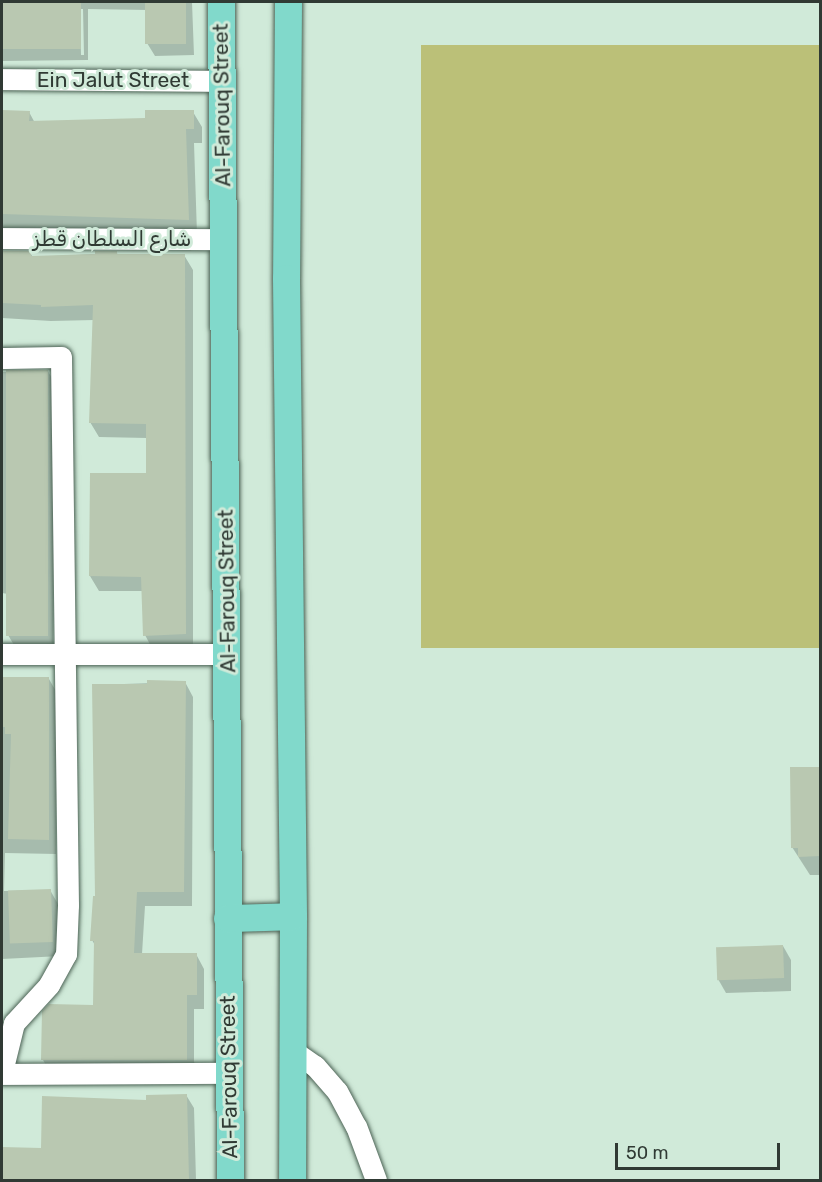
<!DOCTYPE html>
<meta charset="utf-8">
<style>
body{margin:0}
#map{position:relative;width:822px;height:1182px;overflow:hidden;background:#d0ead9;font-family:Rubik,Vazirmatn,sans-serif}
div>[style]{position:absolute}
.green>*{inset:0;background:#bbc078;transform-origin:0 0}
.shadow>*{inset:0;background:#0003}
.building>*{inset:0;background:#b9c8b1;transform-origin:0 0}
.roads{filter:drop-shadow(0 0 2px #4c6355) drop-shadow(0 0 2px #4c6355)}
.minor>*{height:21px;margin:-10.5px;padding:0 10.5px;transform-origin:10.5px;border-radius:10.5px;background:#fff}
.major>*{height:27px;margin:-13.5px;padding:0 13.5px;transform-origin:13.5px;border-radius:13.5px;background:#81d9cb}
span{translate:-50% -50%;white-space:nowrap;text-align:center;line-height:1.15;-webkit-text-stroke:6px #d0ead9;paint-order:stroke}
.street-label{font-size:21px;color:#303a34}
.frame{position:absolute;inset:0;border:3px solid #303a34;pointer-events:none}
.scale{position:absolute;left:615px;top:1143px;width:165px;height:27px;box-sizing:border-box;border:3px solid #303a34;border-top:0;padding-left:8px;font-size:18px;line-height:21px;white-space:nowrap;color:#303a34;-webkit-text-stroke:4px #d0ead9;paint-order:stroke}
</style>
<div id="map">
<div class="green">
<i style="left:820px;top:45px;width:603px;height:399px;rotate:90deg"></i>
</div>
<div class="shadow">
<i style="clip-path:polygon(evenodd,2px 2px,192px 2px,194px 55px,155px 56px,147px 43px,147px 10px,88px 9px,88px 60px,2px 61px,2px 2px,80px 9px,83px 9px,84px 55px,81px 55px,80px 9px)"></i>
<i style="clip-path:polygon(2px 111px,29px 112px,35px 123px,147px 119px,193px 112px,202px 127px,202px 143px,194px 143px,197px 234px,2px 245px)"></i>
<i style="clip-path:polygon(2px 251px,30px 253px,33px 257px,117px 253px,118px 256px,184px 255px,193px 270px,193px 649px,153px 650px,145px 635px,143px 591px,99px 591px,90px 576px,148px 475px,147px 438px,99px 437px,90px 422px,94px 320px,51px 321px,2px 318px)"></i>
<i style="clip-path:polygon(48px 371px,56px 386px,53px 651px,17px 650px,8px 635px,8px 594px,2px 593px,2px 372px)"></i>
<i style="clip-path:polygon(2px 678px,49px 679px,57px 693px,56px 854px,5px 853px,4px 891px,50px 890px,58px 904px,61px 956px,2px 959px)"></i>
<i style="clip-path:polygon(185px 682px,193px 697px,192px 906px,145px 906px,142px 954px,196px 954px,204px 969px,204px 1009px,194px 1009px,194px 1074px,51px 1074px,43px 1060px,95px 1007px,96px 947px,92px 940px,97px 898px,93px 685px)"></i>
<i style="clip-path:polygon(791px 768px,820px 768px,820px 875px,810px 875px,792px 847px)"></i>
<i style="clip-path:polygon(783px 946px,791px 960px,791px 991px,726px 993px,718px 979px)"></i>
<i style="clip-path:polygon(186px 1095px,194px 1108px,196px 1180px,2px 1180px,2px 1149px,43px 1150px,148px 1102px)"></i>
</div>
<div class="building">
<i style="left:2px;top:2px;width:79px;height:47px"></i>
<i style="left:145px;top:2px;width:41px;height:42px"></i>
<i style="clip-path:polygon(2px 110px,30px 111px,29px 121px,145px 118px,145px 110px,194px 110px,194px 129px,186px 129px,189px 220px,2px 214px)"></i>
<i style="clip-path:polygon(2px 251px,31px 251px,31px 256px,95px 254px,95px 251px,117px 251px,117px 254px,185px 254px,186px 634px,143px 636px,141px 577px,89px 576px,90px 473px,146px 473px,146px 424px,89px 423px,93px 305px,41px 307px,41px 305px,2px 303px)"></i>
<i style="left:48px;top:370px;width:266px;height:42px;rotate:90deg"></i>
<i style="clip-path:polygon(2px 677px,49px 677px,49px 840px,8px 839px,11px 734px,5px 734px,5px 727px,2px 727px)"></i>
<i style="clip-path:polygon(147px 680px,186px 681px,184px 892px,137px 892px,134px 953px,197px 953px,197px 995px,187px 995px,187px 1060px,41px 1060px,42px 1011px,49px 1004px,93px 1005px,94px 941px,90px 941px,93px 896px,95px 896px,92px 684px,147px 684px)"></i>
<i style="clip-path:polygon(790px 767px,820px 767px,820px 856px,798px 857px,798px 848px,791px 848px)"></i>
<i style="left:51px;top:889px;width:53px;height:43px;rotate:88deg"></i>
<i style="left:783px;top:945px;width:33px;height:67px;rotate:88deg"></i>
<i style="clip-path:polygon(187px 1094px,189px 1180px,2px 1180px,2px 1147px,41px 1148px,42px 1096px,146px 1100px,146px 1095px)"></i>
</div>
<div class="roads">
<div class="minor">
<i style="left:2px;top:79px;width:222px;rotate:0.5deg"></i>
<i style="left:2px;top:238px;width:221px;rotate:0.3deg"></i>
<i style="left:2px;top:358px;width:59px;rotate:-1deg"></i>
<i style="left:61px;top:357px;width:548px;rotate:89.27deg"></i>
<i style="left:68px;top:905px;width:49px;rotate:92.3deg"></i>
<i style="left:66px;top:954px;width:35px;rotate:119deg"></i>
<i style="left:49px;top:985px;width:52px;rotate:132.6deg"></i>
<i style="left:14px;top:1023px;width:50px;rotate:103.8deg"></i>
<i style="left:2px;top:654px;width:226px"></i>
<i style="left:292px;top:1050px;width:28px;rotate:35deg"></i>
<i style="left:315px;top:1066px;width:33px;rotate:49deg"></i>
<i style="left:337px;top:1091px;width:40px;rotate:62deg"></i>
<i style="left:356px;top:1126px;width:58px;rotate:69.7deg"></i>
<i style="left:2px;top:1074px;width:226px;rotate:-0.3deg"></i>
</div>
<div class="major">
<i style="left:221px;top:2px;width:1178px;rotate:89.56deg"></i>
<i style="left:288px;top:2px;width:276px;rotate:90.4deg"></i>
<i style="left:286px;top:278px;width:638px;rotate:89.37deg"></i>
<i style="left:293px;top:916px;width:264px;rotate:90.2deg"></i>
<i style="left:227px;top:918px;width:66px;rotate:-1.7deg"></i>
</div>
</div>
<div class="street-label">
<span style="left:113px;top:80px">Ein Jalut Street</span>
<span style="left:222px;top:105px;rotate:-91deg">Al-Farouq Street</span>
<span style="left:112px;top:239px">شارع السلطان قطز</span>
<span style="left:227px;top:591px;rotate:-91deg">Al-Farouq Street</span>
<span style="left:229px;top:1077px;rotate:-91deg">Al-Farouq Street</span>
</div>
<div class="frame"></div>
<div class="scale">50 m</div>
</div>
